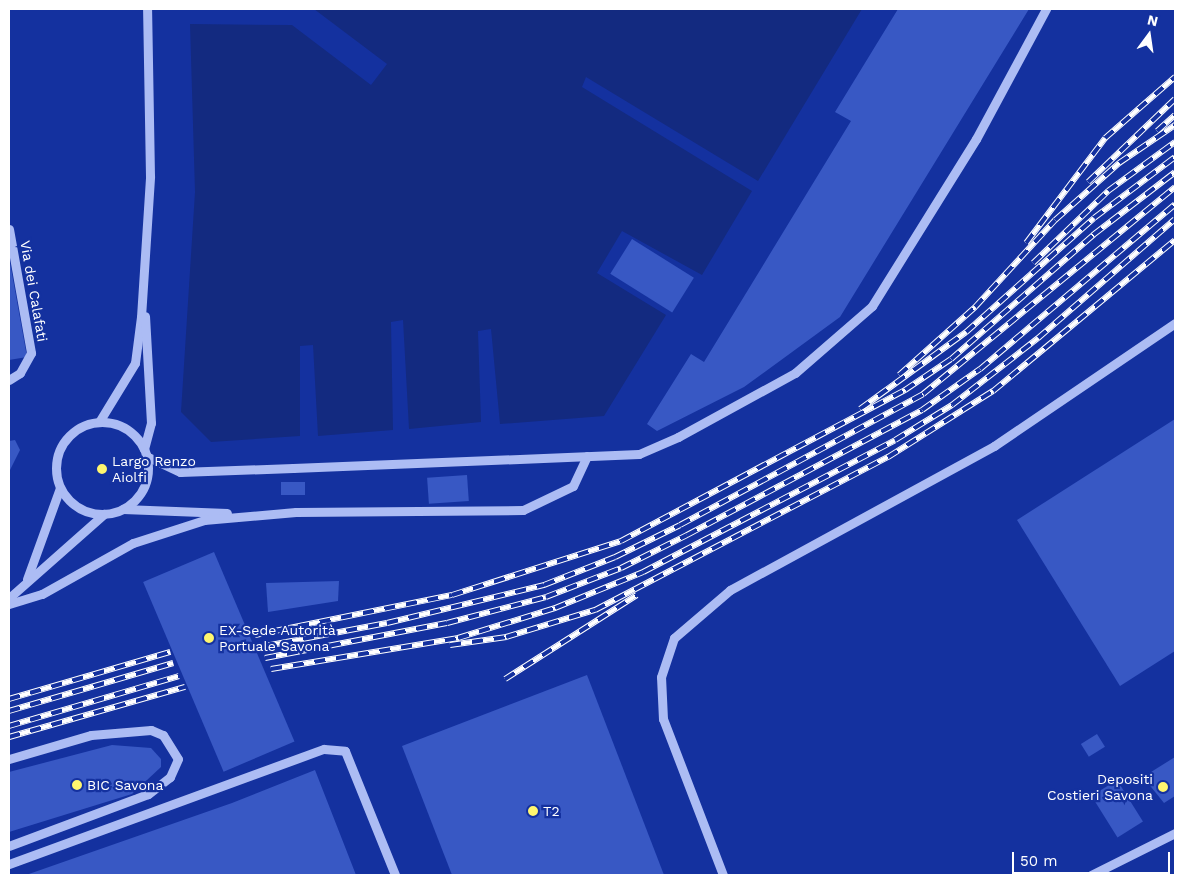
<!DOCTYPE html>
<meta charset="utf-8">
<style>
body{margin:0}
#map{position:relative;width:1184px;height:884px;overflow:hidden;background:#14319f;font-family:"Work Sans",sans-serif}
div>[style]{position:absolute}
.water>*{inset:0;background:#132a80}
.building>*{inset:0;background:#3858c4;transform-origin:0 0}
.minor>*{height:9px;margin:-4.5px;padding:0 4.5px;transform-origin:4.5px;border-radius:4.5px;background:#acbcf4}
.minor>.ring{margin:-4.5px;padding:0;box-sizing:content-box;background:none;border:9px solid #acbcf4;border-radius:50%}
.rail>*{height:5.5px;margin-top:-2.75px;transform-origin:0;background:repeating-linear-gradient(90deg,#14319f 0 11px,#fff 0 22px);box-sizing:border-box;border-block:1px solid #fff}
.dots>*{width:14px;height:14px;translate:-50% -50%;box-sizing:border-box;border:2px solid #14319f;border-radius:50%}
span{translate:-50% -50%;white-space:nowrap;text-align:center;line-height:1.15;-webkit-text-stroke:4.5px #14319f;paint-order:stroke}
.street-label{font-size:14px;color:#fff}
.poi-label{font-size:14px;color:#fff}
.left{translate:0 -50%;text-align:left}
.right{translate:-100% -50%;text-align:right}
.frame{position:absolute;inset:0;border:10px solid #fff;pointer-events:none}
.north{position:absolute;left:1124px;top:10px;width:50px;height:50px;-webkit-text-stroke:4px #14319f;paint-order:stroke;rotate:14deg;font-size:14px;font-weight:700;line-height:20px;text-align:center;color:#fff}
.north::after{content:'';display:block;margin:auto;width:18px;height:22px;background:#fff;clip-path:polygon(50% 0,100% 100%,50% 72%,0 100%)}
.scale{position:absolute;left:1012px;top:852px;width:158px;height:22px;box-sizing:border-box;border:2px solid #fff;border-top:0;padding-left:6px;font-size:15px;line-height:18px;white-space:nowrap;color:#fff;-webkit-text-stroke:4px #14319f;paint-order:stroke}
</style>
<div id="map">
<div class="water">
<i style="clip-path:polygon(314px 9px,862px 9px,758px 181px,586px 77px,582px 87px,752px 191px,702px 275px,622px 231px,597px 273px,666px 315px,604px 416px,500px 424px,491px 329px,478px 331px,481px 422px,409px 429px,403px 320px,391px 322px,393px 430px,318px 436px,313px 345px,300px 346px,300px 436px,211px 442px,181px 412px,195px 192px,190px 24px,292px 25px,371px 85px,387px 64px)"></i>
</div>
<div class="building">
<i style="clip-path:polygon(898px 9px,1029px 9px,840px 317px,744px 387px,657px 431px,647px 424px,691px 354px,704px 362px,851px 121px,835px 112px)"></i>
<i style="left:632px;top:239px;width:73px;height:41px;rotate:32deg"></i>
<i style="clip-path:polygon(9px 257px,27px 357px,9px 360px)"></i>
<i style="clip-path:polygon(1175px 419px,1175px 651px,1120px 686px,1017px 520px)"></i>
<i style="clip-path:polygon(15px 440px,20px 450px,9px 472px,9px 441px)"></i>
<i style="left:467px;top:475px;width:26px;height:40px;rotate:86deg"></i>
<i style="left:305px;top:482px;width:13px;height:24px;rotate:90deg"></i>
<i style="left:214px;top:552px;width:206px;height:77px;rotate:67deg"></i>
<i style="clip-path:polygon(339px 581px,338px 601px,268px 612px,266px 583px)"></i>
<i style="clip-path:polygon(587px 675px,664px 875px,452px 875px,402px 746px)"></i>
<i style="left:1097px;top:734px;width:15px;height:19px;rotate:58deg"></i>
<i style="clip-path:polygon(112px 745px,151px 748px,161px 759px,161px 767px,132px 794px,9px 832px,9px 772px)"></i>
<i style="clip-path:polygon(1175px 757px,1175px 796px,1164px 803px,1143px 777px)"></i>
<i style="clip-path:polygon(315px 770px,356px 875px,26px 875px,232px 803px)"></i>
<i style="left:1117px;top:780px;width:49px;height:30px;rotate:58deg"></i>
</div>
<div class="minor">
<i style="left:9px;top:229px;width:126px;rotate:79.9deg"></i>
<i style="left:31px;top:353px;width:23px;rotate:119deg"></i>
<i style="left:20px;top:373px;width:13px;rotate:148deg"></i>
<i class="ring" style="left:56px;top:422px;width:83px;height:83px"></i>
<i style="left:99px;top:422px;width:69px;rotate:-58.6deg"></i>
<i style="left:135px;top:363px;width:46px;rotate:-82.6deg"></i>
<i style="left:141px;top:317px;width:141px;rotate:-86.3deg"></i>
<i style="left:150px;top:176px;width:167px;rotate:-91deg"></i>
<i style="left:144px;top:449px;width:27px;rotate:-75deg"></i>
<i style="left:151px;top:423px;width:107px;rotate:-93.2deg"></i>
<i style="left:146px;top:456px;width:38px;rotate:25deg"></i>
<i style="left:180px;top:472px;width:113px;rotate:-2deg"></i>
<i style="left:293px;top:468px;width:346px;rotate:-2.3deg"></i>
<i style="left:639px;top:454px;width:43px;rotate:-23.6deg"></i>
<i style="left:678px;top:437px;width:133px;rotate:-28.7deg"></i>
<i style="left:795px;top:373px;width:102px;rotate:-41deg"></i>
<i style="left:872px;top:306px;width:197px;rotate:-58.1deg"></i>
<i style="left:976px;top:139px;width:148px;rotate:-61.7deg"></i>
<i style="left:123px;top:509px;width:104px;rotate:2.2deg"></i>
<i style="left:27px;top:579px;width:97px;rotate:-70.1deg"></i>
<i style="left:9px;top:598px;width:127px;rotate:-41.5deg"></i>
<i style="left:9px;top:604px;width:34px;rotate:-17deg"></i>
<i style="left:42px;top:594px;width:104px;rotate:-29.3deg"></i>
<i style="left:133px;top:543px;width:75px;rotate:-17.9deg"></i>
<i style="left:204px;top:520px;width:92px;rotate:-5deg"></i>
<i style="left:296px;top:512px;width:227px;rotate:-0.5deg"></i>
<i style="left:523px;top:510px;width:55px;rotate:-25.6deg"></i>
<i style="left:573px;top:486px;width:33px;rotate:-65deg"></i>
<i style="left:9px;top:759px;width:85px;rotate:-16.3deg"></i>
<i style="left:91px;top:735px;width:60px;rotate:-4.8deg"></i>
<i style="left:151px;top:730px;width:13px;rotate:23deg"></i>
<i style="left:163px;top:735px;width:28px;rotate:58deg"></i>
<i style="left:178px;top:759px;width:20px;rotate:114deg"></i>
<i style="left:170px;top:777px;width:28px;rotate:142deg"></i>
<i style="left:148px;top:794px;width:148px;rotate:159.5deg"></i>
<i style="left:9px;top:864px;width:335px;rotate:-20.1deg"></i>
<i style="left:324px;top:749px;width:21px;rotate:5deg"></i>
<i style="left:345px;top:751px;width:134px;rotate:68deg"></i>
<i style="left:723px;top:875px;width:167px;rotate:-111deg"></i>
<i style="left:663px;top:719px;width:42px;rotate:-92.7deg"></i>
<i style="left:661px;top:677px;width:41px;rotate:-71.6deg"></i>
<i style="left:674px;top:638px;width:74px;rotate:-40.6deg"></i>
<i style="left:730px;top:590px;width:301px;rotate:-28.6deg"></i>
<i style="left:994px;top:446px;width:219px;rotate:-34.2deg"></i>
<i style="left:1091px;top:875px;width:94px;rotate:-26.6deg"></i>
</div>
<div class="rail">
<i style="left:1157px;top:131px;width:24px;rotate:-42deg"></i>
<i style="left:1088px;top:182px;width:120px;rotate:-43.7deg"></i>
<i style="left:1026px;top:243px;width:131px;rotate:-53deg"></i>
<i style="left:1105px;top:138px;width:93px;rotate:-41.1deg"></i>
<i style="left:1033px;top:263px;width:104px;rotate:-43.8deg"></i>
<i style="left:1108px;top:191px;width:83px;rotate:-36.2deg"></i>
<i style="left:899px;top:375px;width:102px;rotate:-41.8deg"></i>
<i style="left:975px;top:307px;width:118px;rotate:-47.4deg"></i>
<i style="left:1055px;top:220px;width:86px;rotate:-41.7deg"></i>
<i style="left:1119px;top:163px;width:68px;rotate:-34.2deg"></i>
<i style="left:860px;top:409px;width:131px;rotate:-36deg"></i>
<i style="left:966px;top:332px;width:171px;rotate:-41.7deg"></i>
<i style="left:1094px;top:218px;width:101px;rotate:-37deg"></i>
<i style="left:255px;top:635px;width:201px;rotate:-11.5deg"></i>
<i style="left:452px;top:595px;width:177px;rotate:-17.7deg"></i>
<i style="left:621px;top:541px;width:322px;rotate:-28deg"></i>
<i style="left:905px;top:390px;width:55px;rotate:-34deg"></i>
<i style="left:951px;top:359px;width:189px;rotate:-41.1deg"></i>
<i style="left:1093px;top:235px;width:103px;rotate:-37.5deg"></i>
<i style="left:450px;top:645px;width:57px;rotate:-8.1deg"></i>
<i style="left:506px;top:637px;width:93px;rotate:-16.9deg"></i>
<i style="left:595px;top:610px;width:331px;rotate:-27.6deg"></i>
<i style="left:888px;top:457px;width:124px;rotate:-32.2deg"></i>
<i style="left:993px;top:391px;width:236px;rotate:-39.7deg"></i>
<i style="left:260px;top:647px;width:129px;rotate:-10.7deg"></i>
<i style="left:387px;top:623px;width:162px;rotate:-13.6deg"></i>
<i style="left:544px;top:585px;width:76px;rotate:-21.5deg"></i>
<i style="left:615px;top:557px;width:72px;rotate:-26.2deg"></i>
<i style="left:680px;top:525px;width:276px;rotate:-28.3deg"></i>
<i style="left:923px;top:394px;width:326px;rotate:-39.4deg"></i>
<i style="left:265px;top:658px;width:185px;rotate:-10.9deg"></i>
<i style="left:447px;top:623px;width:102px;rotate:-14.7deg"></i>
<i style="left:546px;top:597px;width:80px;rotate:-21.1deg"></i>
<i style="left:621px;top:568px;width:74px;rotate:-26.6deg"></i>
<i style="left:687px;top:535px;width:266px;rotate:-28deg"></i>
<i style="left:922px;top:410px;width:71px;rotate:-35.3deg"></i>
<i style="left:980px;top:369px;width:255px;rotate:-40.2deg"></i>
<i style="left:271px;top:669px;width:190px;rotate:-9.4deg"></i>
<i style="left:458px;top:638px;width:102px;rotate:-17.2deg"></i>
<i style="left:555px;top:608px;width:95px;rotate:-22.2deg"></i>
<i style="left:643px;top:572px;width:284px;rotate:-27.6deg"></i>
<i style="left:895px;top:440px;width:67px;rotate:-31.6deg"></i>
<i style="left:952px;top:405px;width:109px;rotate:-37.9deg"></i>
<i style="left:1038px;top:338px;width:181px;rotate:-41deg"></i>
<i style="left:505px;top:679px;width:156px;rotate:-32.5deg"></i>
<i style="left:9px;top:699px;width:168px;rotate:-16.3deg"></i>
<i style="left:9px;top:711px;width:171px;rotate:-16.3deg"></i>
<i style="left:9px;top:726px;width:177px;rotate:-16.4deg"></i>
<i style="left:9px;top:737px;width:183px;rotate:-15.9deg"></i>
</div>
<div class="dots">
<i style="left:102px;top:469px;background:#fff66f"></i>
<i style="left:209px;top:638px;background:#fff66f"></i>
<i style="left:77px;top:785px;background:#fff66f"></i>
<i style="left:1163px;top:787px;background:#fff66f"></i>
<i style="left:533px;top:811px;background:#fff66f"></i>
</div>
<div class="street-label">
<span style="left:34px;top:291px;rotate:80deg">Via dei Calafati</span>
</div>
<div class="poi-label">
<span class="left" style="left:112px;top:469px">Largo Renzo<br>Aiolfi</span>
<span class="left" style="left:219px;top:638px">EX-Sede Autorità<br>Portuale Savona</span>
<span class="right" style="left:1153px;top:787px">Depositi<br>Costieri Savona</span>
<span class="left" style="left:87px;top:785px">BIC Savona</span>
<span class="left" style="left:543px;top:811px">T2</span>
</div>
<div class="frame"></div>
<div class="north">N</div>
<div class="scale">50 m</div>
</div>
